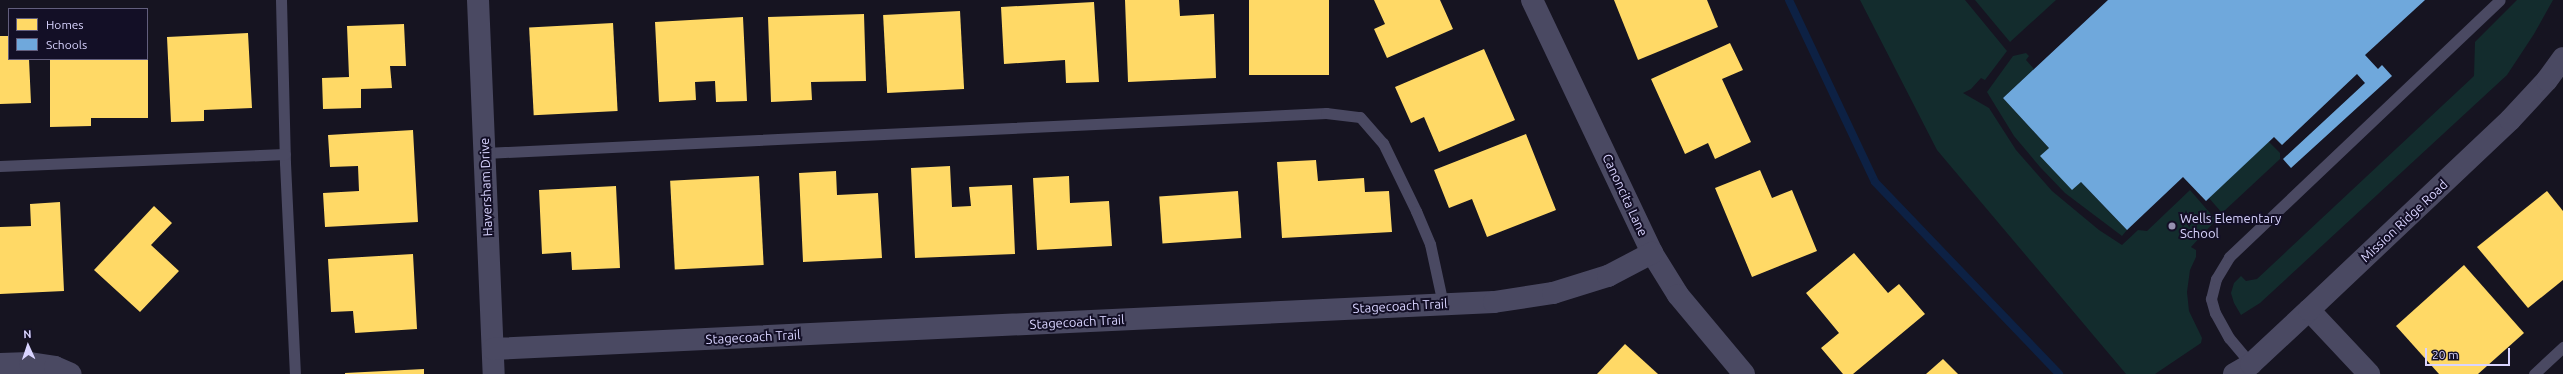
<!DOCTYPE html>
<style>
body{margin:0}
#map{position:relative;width:2563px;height:374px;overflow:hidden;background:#161421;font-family:Ubuntu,sans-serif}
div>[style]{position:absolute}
.green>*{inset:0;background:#132c2d}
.homes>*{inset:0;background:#ffd966;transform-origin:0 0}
.schools>*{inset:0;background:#6fa8dc}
.stream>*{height:8px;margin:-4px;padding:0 4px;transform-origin:4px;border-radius:4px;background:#0d2144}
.service>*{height:11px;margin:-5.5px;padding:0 5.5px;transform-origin:5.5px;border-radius:5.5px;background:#4a4962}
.minor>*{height:22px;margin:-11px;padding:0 11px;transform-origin:11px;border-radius:11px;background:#4a4962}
.tertiary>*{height:22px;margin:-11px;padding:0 11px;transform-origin:11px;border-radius:11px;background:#4a4962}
.dots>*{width:11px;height:11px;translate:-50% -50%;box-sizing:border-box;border:2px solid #130f26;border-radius:50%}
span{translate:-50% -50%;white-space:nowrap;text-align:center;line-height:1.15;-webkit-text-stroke:4px #130f26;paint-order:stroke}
.street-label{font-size:13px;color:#d9d4ff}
.poi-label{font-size:13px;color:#d9d4ff}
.left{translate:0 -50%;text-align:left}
.legend{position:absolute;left:8px;top:8px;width:140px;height:52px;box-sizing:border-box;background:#130f26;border:1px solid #625e7d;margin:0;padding:5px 7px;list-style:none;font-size:12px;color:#d9d4ff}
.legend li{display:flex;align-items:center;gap:8px;height:20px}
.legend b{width:20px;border:1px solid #625e7d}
.north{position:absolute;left:8px;top:326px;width:40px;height:40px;-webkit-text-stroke:3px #130f26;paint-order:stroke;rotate:357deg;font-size:11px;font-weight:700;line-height:16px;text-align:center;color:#d9d4ff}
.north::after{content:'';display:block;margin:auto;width:14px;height:18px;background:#d9d4ff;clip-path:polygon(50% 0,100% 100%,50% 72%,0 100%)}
.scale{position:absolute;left:2425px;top:348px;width:85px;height:18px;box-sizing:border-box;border:2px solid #d9d4ff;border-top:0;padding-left:5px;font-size:12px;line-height:14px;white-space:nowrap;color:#d9d4ff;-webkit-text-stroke:3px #130f26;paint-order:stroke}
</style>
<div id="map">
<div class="green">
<i style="clip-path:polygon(1860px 0,1965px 0,2007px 51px,1985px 80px,1981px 78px,1971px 89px,1963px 93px,1989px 108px,2016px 150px,2052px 191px,2099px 230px,2122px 245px,2138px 230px,2147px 231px,2190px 190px,2216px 220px,2191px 247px,2196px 250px,2196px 257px,2190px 270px,2187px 292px,2189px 311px,2202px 338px,2201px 343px,2155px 374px,2126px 374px,1937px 150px)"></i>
<i style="clip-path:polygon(1975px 0,2056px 0,2010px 42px)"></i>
<i style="clip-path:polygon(2517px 0,2553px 0,2534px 34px,2507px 75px,2260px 303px,2241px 315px,2234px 303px,2231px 293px,2234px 283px,2241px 276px,2246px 281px,2257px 279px,2474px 76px,2475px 42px)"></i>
<i style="clip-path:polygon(2026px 53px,2029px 56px,2026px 60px,2034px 69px,2003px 98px,2049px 148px,2041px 156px,2081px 182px,2127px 230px,2122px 236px,2065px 193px,2040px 167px,2014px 136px,1987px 92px,2013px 56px)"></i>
<i style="clip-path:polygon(2268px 141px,2280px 153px,2280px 159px,2222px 213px,2209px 198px)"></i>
</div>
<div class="homes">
<i style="clip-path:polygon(1125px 0,1179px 0,1180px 16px,1214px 14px,1216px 78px,1128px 82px)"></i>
<i style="left:1249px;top:0;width:80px;height:75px"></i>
<i style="clip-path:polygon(1374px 0,1440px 0,1453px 29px,1387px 58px,1374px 29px,1385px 24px)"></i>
<i style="clip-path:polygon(1614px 0,1707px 0,1718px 27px,1638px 60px)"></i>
<i style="clip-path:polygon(1094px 2px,1099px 82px,1066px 83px,1065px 60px,1004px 64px,1001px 7px)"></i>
<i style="left:960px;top:11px;width:78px;height:77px;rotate:87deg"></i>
<i style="clip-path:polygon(864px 14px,866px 81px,811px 82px,812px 100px,771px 102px,768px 17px)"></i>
<i style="clip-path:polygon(743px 17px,747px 101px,716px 102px,715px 81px,695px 82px,696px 100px,659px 102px,655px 22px)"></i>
<i style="left:613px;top:23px;width:88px;height:84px;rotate:87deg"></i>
<i style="clip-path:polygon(404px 24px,406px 66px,390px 66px,392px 88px,361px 89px,361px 108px,323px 109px,322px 78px,349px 77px,347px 26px)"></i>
<i style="clip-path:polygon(248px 33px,252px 108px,204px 110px,204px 121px,171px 122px,167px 37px)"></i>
<i style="clip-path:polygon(0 36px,9px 36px,9px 59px,29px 59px,31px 103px,0 104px)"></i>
<i style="clip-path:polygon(1730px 43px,1743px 70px,1722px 79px,1751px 142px,1715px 159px,1708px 143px,1685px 154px,1651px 79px)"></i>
<i style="clip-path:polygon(1484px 49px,1515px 120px,1439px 152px,1424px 117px,1411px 123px,1395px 87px)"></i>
<i style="clip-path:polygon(50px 59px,148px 59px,148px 118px,91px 118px,91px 126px,50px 127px)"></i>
<i style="clip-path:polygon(413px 130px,418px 222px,325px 227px,323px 193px,359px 191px,358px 166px,330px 167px,328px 135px)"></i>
<i style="clip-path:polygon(1526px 134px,1556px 210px,1487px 237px,1472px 199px,1449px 208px,1434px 170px)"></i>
<i style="clip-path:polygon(1316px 160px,1318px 181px,1364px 178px,1365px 192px,1389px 191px,1392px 232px,1282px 238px,1277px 162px)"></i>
<i style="clip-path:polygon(950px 166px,952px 207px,971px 206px,969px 187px,1012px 185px,1015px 254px,915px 258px,911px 168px)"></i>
<i style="clip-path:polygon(1760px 170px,1772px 198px,1792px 190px,1817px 251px,1752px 277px,1715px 188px)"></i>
<i style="clip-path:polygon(836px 171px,837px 195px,878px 193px,882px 258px,803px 262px,799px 173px)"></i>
<i style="left:759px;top:176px;width:89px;height:89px;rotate:87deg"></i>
<i style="clip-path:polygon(1069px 176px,1070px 203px,1109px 201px,1112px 246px,1037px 250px,1033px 178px)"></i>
<i style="clip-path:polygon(616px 186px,620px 268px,572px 270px,571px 252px,542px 254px,539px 190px)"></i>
<i style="left:1238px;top:191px;width:47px;height:79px;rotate:86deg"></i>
<i style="clip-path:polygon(2547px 191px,2563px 211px,2563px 280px,2528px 308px,2477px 247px)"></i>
<i style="clip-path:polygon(60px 202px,64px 291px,0 294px,0 227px,31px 226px,30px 204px)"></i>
<i style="clip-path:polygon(154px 206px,172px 223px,151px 245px,179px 271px,140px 312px,94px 270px)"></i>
<i style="clip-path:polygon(1854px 253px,1888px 293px,1899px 284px,1925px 314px,1853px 374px,1843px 374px,1821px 348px,1839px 333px,1806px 293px)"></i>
<i style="clip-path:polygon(413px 254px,417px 329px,355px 333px,353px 311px,331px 312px,328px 259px)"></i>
<i style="clip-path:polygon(2464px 265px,2524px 333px,2478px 374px,2439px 374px,2396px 326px)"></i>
<i style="clip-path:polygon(1625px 344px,1658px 374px,1597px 374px)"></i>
<i style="clip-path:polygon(1943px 359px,1958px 374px,1926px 374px)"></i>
<i style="clip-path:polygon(424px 369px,424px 374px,345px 374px,345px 373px)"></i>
</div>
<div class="schools">
<i style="clip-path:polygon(2108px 0,2425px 0,2365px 55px,2378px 69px,2382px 65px,2392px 76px,2291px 168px,2283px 159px,2365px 83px,2357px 74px,2282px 145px,2274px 137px,2206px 201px,2183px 177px,2127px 230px,2081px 182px,2072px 190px,2040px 156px,2049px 148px,2003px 98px)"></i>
</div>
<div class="stream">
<i style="left:1789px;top:0;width:201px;rotate:64.7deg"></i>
<i style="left:1875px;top:182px;width:266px;rotate:46.2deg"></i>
</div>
<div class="service">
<i style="left:281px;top:0;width:163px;rotate:88.6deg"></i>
<i style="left:285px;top:163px;width:211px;rotate:87.3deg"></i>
<i style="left:485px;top:153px;width:842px;rotate:-2.72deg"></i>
<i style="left:1326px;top:113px;width:34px;rotate:7deg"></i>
<i style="left:1360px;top:117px;width:35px;rotate:49deg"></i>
<i style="left:1383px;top:143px;width:76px;rotate:64.1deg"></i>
<i style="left:1416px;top:211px;width:36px;rotate:67deg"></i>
<i style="left:1430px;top:244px;width:61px;rotate:77.8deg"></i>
<i style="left:0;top:166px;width:285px;rotate:-2.4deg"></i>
<i style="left:2251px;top:364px;width:34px;rotate:-130deg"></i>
<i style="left:2229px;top:338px;width:29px;rotate:-119deg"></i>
<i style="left:2215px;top:313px;width:15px;rotate:-106deg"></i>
<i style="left:2211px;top:299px;width:21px;rotate:-76deg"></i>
<i style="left:2216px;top:279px;width:26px;rotate:-59deg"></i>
<i style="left:2229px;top:257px;width:373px;rotate:-43.5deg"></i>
<i style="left:2534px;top:374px;width:40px;rotate:-43deg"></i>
</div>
<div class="minor">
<i style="left:478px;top:0;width:374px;rotate:87.6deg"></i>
<i style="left:1532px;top:0;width:280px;rotate:64.6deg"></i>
<i style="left:1652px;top:253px;width:49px;rotate:58.2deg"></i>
<i style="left:1678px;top:295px;width:103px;rotate:50.1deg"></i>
<i style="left:2309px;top:310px;width:88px;rotate:46.8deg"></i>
<i style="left:493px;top:349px;width:1002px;rotate:-2.69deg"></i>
<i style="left:1494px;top:302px;width:60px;rotate:-8.7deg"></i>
<i style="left:1553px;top:293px;width:58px;rotate:-17.2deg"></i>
<i style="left:1608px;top:276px;width:50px;rotate:-27.6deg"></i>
<i style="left:0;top:364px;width:30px;rotate:-2deg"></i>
<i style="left:30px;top:363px;width:25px;rotate:9deg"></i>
<i style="left:55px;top:367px;width:17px;rotate:24deg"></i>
</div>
<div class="tertiary">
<i style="left:2234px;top:374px;width:20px;rotate:-30deg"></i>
<i style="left:2251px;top:364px;width:79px;rotate:-43deg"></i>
<i style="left:2309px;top:310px;width:277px;rotate:-43.4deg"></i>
<i style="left:2510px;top:120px;width:54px;rotate:-47.2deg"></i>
<i style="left:2547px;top:80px;width:27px;rotate:-54deg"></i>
</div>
<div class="dots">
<i style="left:2172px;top:226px;background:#9591b1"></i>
</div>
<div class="street-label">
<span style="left:486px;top:187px;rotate:-92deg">Haversham Drive</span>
<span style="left:1625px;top:195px;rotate:65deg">Canoncita Lane</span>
<span style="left:2404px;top:221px;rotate:-43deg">Mission Ridge Road</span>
<span style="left:1400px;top:306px;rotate:-3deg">Stagecoach Trail</span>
<span style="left:1077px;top:322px;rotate:-3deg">Stagecoach Trail</span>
<span style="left:753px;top:337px;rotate:-3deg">Stagecoach Trail</span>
</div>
<div class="poi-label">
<span class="left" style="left:2180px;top:226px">Wells Elementary<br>School</span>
</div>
<ul class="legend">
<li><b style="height:11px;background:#ffd966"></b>Homes</li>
<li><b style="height:11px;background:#6fa8dc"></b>Schools</li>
</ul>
<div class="north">N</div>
<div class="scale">20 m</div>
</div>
